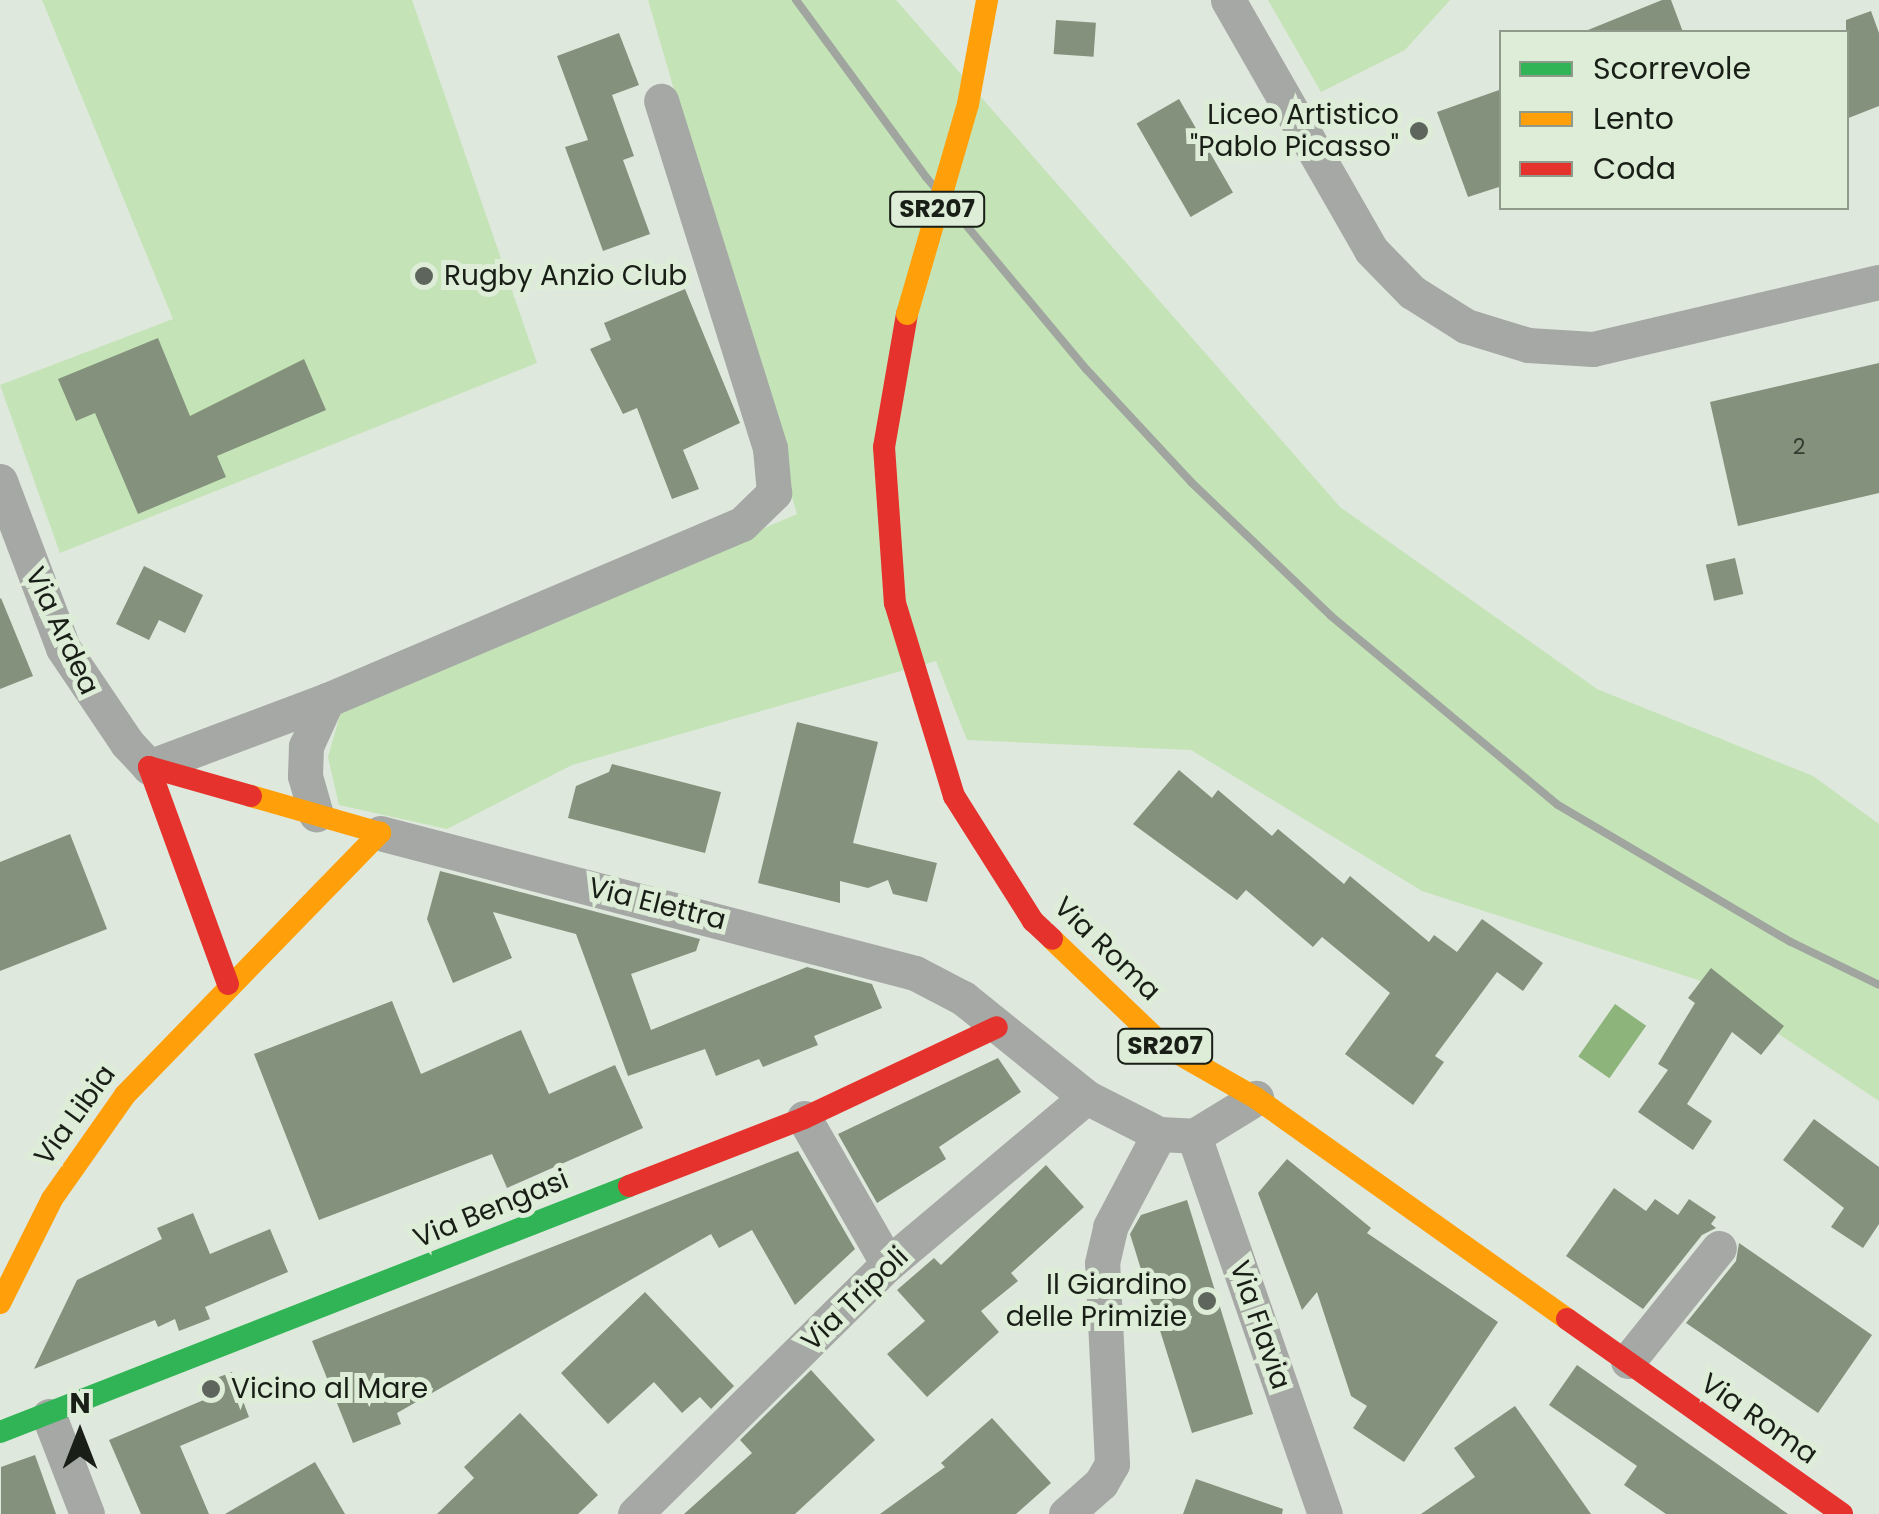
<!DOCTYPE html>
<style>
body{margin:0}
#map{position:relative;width:1879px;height:1514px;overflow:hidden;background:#dfe8dc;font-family:Poppins,sans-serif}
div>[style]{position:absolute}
.green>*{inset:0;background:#c4e3b7}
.water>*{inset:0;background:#8cb47b;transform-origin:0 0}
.building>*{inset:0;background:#83917d;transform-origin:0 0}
.street>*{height:35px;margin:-17.5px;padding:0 17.5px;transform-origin:17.5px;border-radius:17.5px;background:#a5a8a4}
.fast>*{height:22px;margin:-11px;padding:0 11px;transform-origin:11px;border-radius:11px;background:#30b455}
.slow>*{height:22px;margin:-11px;padding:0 11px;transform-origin:11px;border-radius:11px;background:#ff9f0a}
.jam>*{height:22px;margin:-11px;padding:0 11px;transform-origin:11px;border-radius:11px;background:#e5322d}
.rail>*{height:8px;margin:-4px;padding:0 4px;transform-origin:4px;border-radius:4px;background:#a0a59f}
.slow-bridge>*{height:22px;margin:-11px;padding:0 11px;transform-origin:11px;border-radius:11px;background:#ff9f0a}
.dots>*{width:28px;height:28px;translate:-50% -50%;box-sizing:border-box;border:5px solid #ddedd7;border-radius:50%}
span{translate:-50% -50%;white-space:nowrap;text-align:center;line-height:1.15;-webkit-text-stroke:10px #ddedd7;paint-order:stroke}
.number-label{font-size:22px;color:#343b30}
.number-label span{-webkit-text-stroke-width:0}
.shield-label span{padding:2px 8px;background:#ddedd7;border:2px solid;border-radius:8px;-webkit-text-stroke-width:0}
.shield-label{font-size:25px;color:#191e17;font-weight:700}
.poi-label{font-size:28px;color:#191e17}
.right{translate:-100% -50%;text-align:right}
.left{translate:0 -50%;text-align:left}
.street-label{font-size:28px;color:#191e17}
.legend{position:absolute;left:1499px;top:30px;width:350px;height:180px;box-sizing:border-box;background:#ddedd7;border:2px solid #8f9a8a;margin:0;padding:12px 18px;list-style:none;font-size:30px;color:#191e17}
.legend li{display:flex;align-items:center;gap:20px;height:50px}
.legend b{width:50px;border:2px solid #8f9a8a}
.north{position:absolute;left:30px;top:1384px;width:100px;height:100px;-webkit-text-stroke:8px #ddedd7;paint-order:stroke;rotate:0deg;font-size:28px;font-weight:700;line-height:40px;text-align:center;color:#191e17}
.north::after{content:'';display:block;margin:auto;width:35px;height:45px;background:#191e17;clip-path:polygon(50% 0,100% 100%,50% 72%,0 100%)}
</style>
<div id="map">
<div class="green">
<i style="clip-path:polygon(42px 0,412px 0,537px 363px,60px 553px,0 385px,173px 319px)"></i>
<i style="clip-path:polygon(648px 0,896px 0,1340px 507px,1597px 689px,1813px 776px,1879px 824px,1879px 1101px,1698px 980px,1422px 891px,1191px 750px,967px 740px,936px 661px,572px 765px,447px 829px,339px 805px,328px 757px,342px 708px,797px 514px)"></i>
<i style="clip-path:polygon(1268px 0,1450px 0,1405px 50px,1321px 92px)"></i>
</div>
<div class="water">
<i style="left:1615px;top:1004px;width:38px;height:64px;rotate:35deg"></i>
</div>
<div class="building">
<i style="clip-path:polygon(1662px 0,1671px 0,1683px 32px,1583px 32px)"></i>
<i style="clip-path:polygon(1871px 11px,1879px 33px,1879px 106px,1846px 119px,1846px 20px)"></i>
<i style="left:1056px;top:20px;width:40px;height:34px;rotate:4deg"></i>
<i style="clip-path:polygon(619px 33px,639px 85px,612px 95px,634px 156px,623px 160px,650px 234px,603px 251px,565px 147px,588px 140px,557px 56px)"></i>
<i style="clip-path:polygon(1502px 89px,1502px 186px,1468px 197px,1437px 112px)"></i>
<i style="left:1179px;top:99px;width:108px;height:49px;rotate:60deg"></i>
<i style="clip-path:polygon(685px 289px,740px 423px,683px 450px,699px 489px,672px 499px,637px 408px,623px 414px,590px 349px,611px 340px,604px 323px)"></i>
<i style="clip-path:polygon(158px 338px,190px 416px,304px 359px,326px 410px,217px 456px,226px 477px,138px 514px,95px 413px,76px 421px,58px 379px)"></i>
<i style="clip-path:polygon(1879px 363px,1879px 493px,1738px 526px,1710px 402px)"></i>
<i style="left:1735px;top:558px;width:37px;height:30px;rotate:77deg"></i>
<i style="clip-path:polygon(144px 566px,203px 595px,185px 633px,159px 620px,149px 640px,116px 624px)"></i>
<i style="clip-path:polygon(1px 598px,33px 676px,0 689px,0 599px)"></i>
<i style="clip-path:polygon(797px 722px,878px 742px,853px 843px,937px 863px,927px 902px,893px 894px,888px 880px,868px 888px,840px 881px,840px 903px,758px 883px)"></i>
<i style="clip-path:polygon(612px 764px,721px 792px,705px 853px,568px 818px,576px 786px,609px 772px)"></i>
<i style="clip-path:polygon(1179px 770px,1212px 798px,1218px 790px,1272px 836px,1278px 829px,1344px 884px,1350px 876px,1429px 942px,1434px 935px,1457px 952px,1482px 919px,1543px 963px,1523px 991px,1497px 972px,1435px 1056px,1444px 1062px,1413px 1105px,1345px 1054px,1390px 993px,1322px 937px,1313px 947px,1246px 890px,1237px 900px,1133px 824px)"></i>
<i style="clip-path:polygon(70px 834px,107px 929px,0 971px,0 862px)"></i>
<i style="clip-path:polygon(440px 871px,700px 939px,696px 951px,631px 974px,651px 1030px,807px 967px,872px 984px,882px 1008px,814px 1036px,818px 1045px,763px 1067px,759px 1059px,716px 1076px,705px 1049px,628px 1076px,576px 934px,493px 912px,512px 958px,453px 983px,427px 919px)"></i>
<i style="clip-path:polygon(1711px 968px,1784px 1026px,1761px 1055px,1732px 1032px,1687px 1104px,1712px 1121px,1693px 1150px,1638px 1112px,1668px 1070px,1658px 1064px,1695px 1003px,1688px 998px)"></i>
<i style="clip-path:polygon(392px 1001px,421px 1074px,521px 1030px,549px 1094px,615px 1065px,643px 1128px,507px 1188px,492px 1154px,319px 1220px,254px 1054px)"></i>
<i style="clip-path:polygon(998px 1058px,1021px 1092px,939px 1147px,946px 1159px,877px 1203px,838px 1134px)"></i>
<i style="clip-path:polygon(1814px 1119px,1879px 1167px,1879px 1224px,1863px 1248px,1831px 1227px,1844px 1208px,1783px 1160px)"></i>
<i style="clip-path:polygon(798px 1151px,855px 1249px,795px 1305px,752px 1230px,719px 1248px,711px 1234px,397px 1413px,401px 1424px,353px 1443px,312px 1341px)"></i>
<i style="clip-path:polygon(1287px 1159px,1371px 1228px,1367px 1233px,1498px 1322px,1404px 1462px,1353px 1428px,1367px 1406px,1351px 1396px,1317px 1292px,1302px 1310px,1258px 1193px)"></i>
<i style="clip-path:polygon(1046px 1165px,1084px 1207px,1011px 1273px,1018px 1281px,981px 1311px,999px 1332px,927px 1397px,887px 1354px,925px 1321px,897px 1290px,934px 1258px,941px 1265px)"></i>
<i style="clip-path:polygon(1614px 1188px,1646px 1211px,1655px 1199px,1678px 1215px,1689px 1199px,1716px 1217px,1711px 1224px,1716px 1228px,1702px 1235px,1643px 1309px,1566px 1256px)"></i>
<i style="clip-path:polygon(1187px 1200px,1253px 1414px,1192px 1433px,1130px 1234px,1141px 1215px)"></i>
<i style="clip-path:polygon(193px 1213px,210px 1254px,270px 1229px,288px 1272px,205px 1307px,210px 1319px,179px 1331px,175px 1319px,158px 1327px,155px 1320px,34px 1369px,77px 1280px,162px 1239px,157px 1228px)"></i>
<i style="clip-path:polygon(1739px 1243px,1872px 1335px,1818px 1413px,1686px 1323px,1736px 1261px)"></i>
<i style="clip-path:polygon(645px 1292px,734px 1386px,711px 1409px,700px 1397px,682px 1413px,654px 1382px,608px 1424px,561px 1373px)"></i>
<i style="clip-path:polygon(1577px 1365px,1788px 1514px,1666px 1514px,1624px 1485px,1637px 1466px,1549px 1405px)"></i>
<i style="clip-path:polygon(811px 1370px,875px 1440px,795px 1514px,684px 1514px,752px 1453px,740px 1440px)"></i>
<i style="clip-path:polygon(232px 1372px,249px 1417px,180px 1446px,209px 1514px,141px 1514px,109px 1440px,206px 1399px,201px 1384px)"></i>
<i style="clip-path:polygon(1515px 1406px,1591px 1514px,1421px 1514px,1475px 1477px,1454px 1448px)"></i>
<i style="clip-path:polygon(520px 1413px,598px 1495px,578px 1514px,437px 1514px,474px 1478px,464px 1467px)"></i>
<i style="clip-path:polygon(992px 1418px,1051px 1483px,1016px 1514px,880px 1514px,945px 1467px,941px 1463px)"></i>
<i style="clip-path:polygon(35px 1455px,56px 1514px,1px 1514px,1px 1467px)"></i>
<i style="clip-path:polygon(315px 1462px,345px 1514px,225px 1514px)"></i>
<i style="clip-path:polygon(1196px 1479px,1283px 1509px,1282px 1514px,1183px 1514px)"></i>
</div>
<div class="street">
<i style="left:1228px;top:0;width:288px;rotate:60.2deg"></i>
<i style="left:1371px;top:250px;width:59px;rotate:45.7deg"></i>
<i style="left:1412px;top:292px;width:64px;rotate:32.2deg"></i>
<i style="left:1466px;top:326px;width:65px;rotate:17deg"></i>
<i style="left:1528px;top:345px;width:65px;rotate:3.5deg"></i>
<i style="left:1593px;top:349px;width:294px;rotate:-13.2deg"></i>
<i style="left:0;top:481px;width:178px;rotate:69.3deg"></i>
<i style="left:63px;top:648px;width:115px;rotate:56deg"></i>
<i style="left:127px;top:743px;width:33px;rotate:47deg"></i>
<i style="left:149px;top:767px;width:190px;rotate:-20.6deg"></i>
<i style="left:327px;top:700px;width:51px;rotate:114.5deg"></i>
<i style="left:306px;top:746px;width:30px;rotate:92deg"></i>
<i style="left:305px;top:776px;width:40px;rotate:74deg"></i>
<i style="left:327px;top:700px;width:451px;rotate:-23deg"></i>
<i style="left:742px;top:524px;width:45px;rotate:-44.1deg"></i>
<i style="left:774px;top:493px;width:45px;rotate:-95.1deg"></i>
<i style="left:770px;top:448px;width:364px;rotate:-107.4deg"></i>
<i style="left:380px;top:833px;width:553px;rotate:14.66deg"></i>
<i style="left:915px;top:973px;width:54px;rotate:27.5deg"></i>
<i style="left:963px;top:998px;width:158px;rotate:38.8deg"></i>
<i style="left:1086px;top:1097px;width:82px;rotate:26.9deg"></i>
<i style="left:1159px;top:1134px;width:35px;rotate:3deg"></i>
<i style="left:1194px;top:1136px;width:73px;rotate:-31.5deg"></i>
<i style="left:804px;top:1118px;width:168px;rotate:60.1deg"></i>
<i style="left:1194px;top:1136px;width:400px;rotate:70.9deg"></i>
<i style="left:1628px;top:1361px;width:145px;rotate:-51.2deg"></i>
<i style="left:49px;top:1416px;width:105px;rotate:68.8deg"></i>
<i style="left:635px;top:1514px;width:356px;rotate:-44.7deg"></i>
<i style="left:888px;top:1264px;width:259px;rotate:-40.1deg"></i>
<i style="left:1066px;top:1514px;width:47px;rotate:-41.5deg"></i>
<i style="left:1101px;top:1483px;width:22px;rotate:-60deg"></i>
<i style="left:1112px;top:1464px;width:201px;rotate:-92.8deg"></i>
<i style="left:1102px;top:1263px;width:37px;rotate:-77deg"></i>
<i style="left:1110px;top:1227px;width:105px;rotate:-62.2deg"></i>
</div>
<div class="fast">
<i style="left:0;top:1432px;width:675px;rotate:-21.36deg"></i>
</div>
<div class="slow">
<i style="left:968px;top:104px;width:106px;rotate:-79.6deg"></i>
<i style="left:1052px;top:939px;width:153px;rotate:43.7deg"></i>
<i style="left:1163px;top:1045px;width:107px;rotate:29.7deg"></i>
<i style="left:1256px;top:1098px;width:382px;rotate:35.4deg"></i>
<i style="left:0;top:1303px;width:116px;rotate:-63.4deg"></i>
<i style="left:52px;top:1199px;width:127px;rotate:-54.9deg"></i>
<i style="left:125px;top:1095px;width:366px;rotate:-45.8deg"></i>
<i style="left:380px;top:833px;width:134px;rotate:-164deg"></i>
</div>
<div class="jam">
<i style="left:907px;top:314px;width:135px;rotate:99.8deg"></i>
<i style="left:884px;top:447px;width:156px;rotate:86deg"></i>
<i style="left:895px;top:603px;width:202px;rotate:73deg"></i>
<i style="left:954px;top:796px;width:148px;rotate:57.7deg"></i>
<i style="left:1033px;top:921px;width:26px;rotate:43deg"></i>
<i style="left:228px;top:984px;width:231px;rotate:-110deg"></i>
<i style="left:149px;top:767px;width:106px;rotate:15.9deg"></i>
<i style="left:629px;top:1186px;width:188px;rotate:-21.2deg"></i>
<i style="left:804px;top:1118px;width:213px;rotate:-25.2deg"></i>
<i style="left:1567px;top:1319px;width:337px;rotate:35.3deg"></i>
</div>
<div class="rail">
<i style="left:796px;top:0;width:220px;rotate:53.7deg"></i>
<i style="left:926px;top:177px;width:251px;rotate:50.2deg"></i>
<i style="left:1087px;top:370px;width:153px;rotate:47.1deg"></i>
<i style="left:1191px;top:482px;width:194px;rotate:43.7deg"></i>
<i style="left:1331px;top:616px;width:295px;rotate:39.8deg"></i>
<i style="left:1558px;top:805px;width:270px;rotate:30.5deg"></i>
<i style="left:1791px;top:942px;width:98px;rotate:26deg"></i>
</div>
<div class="slow-bridge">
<i style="left:907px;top:314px;width:219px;rotate:-73.8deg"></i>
</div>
<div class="dots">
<i style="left:1419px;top:131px;background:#5e655c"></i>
<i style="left:424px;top:276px;background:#5e655c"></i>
<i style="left:1207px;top:1301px;background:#5e655c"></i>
<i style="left:211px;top:1389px;background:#5e655c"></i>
</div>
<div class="number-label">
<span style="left:1799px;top:447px">2</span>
</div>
<div class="shield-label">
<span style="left:937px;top:209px">SR207</span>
<span style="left:1165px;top:1046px">SR207</span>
</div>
<div class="poi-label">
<span class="right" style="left:1399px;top:131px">Liceo Artistico<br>"Pablo Picasso"</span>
<span class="left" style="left:444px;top:276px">Rugby Anzio Club</span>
<span class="right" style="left:1187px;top:1301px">Il Giardino<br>delle Primizie</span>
<span class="left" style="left:231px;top:1389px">Vicino al Mare</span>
</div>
<div class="street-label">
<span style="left:62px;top:631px;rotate:65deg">Via Ardea</span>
<span style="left:657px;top:904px;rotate:14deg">Via Elettra</span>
<span style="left:1107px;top:949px;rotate:44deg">Via Roma</span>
<span style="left:75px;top:1115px;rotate:-54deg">Via Libia</span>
<span style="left:491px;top:1209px;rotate:-22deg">Via Bengasi</span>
<span style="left:855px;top:1299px;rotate:-44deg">Via Tripoli</span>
<span style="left:1260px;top:1325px;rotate:71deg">Via Flavia</span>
<span style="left:1759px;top:1419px;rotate:35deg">Via Roma</span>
</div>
<ul class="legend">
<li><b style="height:12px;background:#30b455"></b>Scorrevole</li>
<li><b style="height:12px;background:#ff9f0a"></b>Lento</li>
<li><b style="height:12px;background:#e5322d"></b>Coda</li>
</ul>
<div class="north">N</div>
</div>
